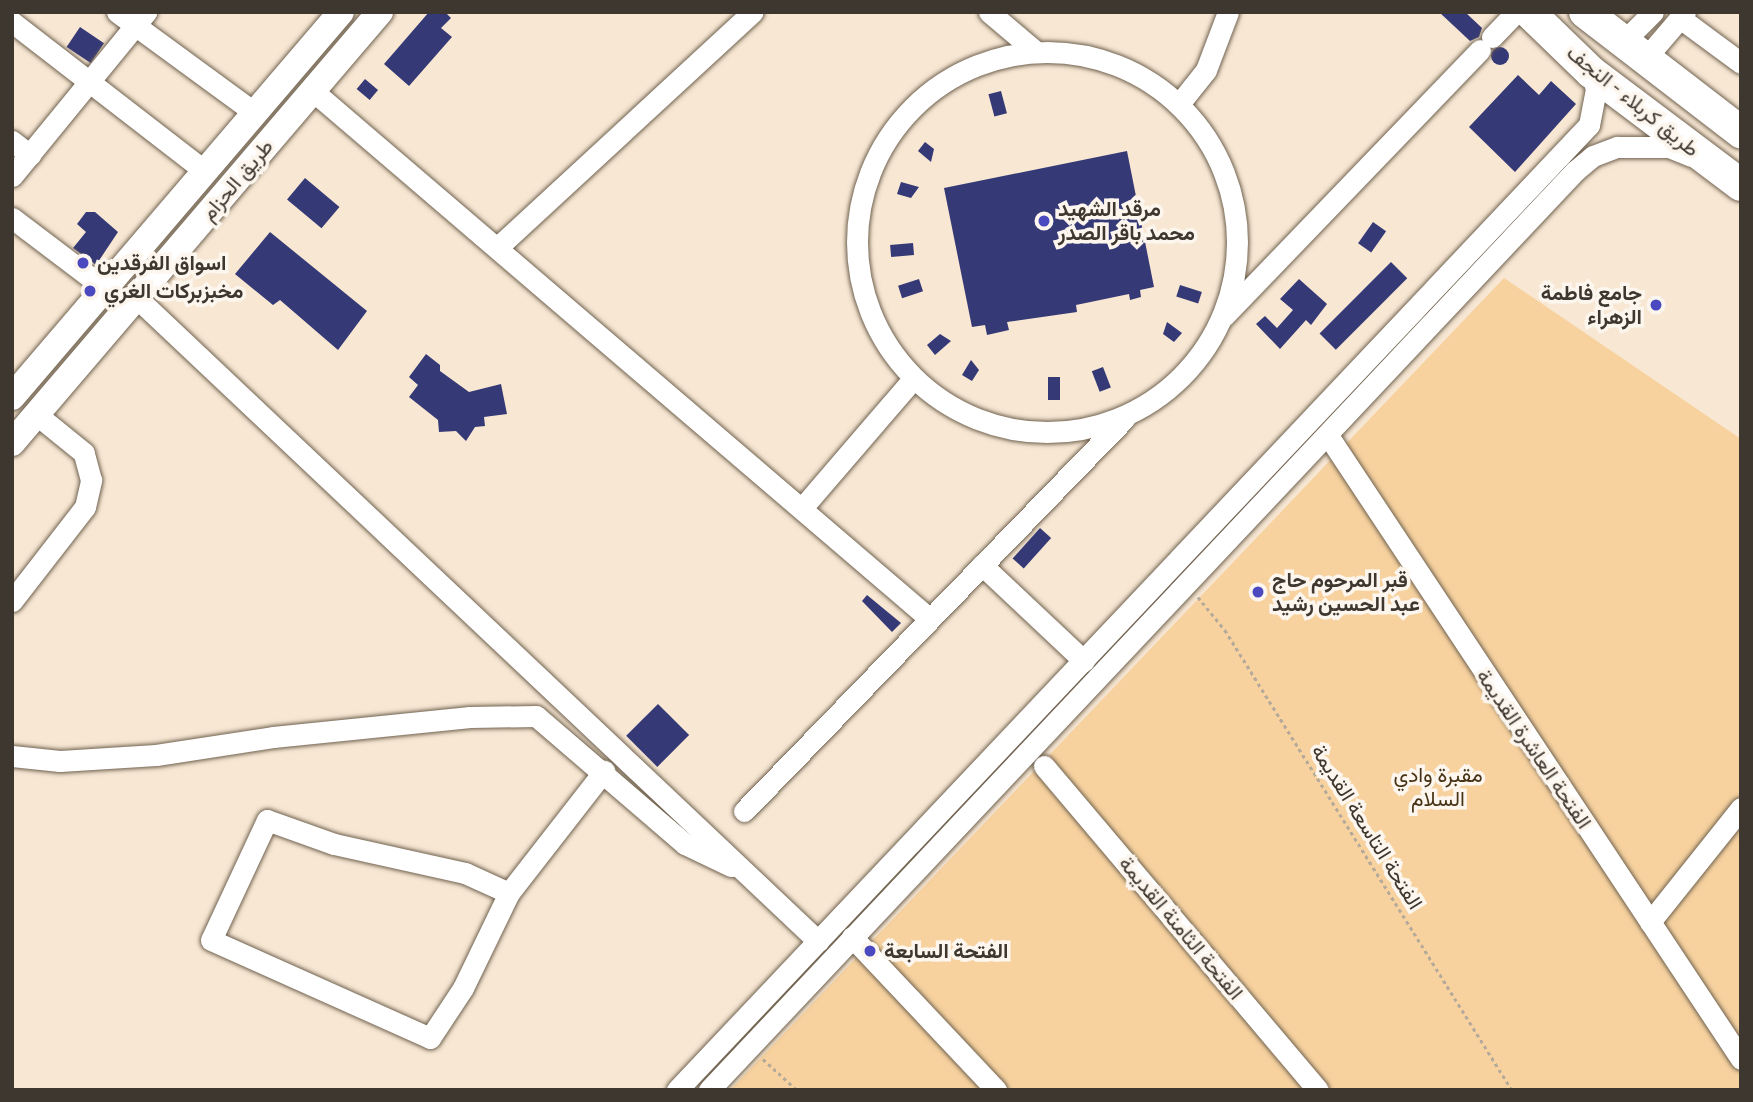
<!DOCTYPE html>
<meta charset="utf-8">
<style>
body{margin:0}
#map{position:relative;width:1753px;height:1102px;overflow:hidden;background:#f7e7d3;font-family:"Fira Sans Condensed",Vazirmatn,sans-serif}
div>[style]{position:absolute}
.green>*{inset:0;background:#f7d29f}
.building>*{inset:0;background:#353976;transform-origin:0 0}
.round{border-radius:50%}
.path>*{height:2.5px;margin-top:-1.25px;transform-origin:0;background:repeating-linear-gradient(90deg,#b5a999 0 3.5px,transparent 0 7px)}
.roads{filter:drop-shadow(0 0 2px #706250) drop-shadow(0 0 2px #706250)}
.minor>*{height:21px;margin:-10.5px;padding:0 10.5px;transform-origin:10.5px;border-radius:10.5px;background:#fff}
.minor>.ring{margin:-10.5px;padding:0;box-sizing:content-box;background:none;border:21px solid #fff;border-radius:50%}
.major>*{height:26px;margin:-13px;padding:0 13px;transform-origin:13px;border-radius:13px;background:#fff}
.highway>*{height:32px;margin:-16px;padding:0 16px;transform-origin:16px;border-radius:16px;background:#fff}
.dots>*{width:19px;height:19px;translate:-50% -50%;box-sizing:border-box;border:4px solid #fcf6ee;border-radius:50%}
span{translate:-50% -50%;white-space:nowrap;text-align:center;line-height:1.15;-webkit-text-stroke:7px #fcf6ee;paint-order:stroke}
.street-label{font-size:21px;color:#3d372f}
.poi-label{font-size:21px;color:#3d372f;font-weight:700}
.left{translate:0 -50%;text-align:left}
.right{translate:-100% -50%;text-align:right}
.park-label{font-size:21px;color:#463214}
.frame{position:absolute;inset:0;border:14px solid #3d372f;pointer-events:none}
</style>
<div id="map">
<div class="green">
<i style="clip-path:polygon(1504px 278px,1741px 439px,1741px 1090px,730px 1090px)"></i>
</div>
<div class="building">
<i style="clip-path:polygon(429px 12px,445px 12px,451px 18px,441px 28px,452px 37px,409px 86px,384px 64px)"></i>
<i style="clip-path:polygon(1439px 12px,1465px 12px,1482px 28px,1479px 37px,1470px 41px)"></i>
<i style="left:80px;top:27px;width:29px;height:24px;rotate:34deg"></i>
<i class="round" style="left:1491px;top:47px;width:18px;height:18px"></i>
<i style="clip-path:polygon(1518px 75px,1539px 95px,1551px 81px,1576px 104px,1515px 172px,1469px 127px)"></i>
<i style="left:365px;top:79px;width:17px;height:13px;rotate:40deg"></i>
<i style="left:1001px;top:91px;width:23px;height:13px;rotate:75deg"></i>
<i style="clip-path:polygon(925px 142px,934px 149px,931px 162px,918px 151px)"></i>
<i style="clip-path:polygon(1127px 151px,1154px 287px,1140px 290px,1141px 297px,1130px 300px,1129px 294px,1076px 305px,1077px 312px,1007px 322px,1009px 330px,987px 335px,985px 325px,972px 327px,944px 188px)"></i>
<i style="left:305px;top:178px;width:45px;height:28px;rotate:40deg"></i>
<i style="clip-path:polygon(901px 182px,919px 187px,911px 198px,897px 194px)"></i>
<i style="clip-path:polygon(86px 212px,95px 212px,118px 232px,96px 265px,73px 248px,86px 232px,77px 224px)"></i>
<i style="left:1373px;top:222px;width:16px;height:26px;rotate:35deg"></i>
<i style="clip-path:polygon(270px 232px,367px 311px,338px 350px,280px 300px,273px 305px,235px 274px)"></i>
<i style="left:913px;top:243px;width:12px;height:23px;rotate:85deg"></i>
<i style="left:1391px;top:262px;width:23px;height:101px;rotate:45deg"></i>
<i style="left:919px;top:279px;width:13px;height:22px;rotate:72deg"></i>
<i style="clip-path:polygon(1299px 279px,1327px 304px,1311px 325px,1306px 320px,1280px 349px,1256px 324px,1265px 316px,1277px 328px,1293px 310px,1280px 299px)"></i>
<i style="left:1180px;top:285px;width:23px;height:12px;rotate:18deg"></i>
<i style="clip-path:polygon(1167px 322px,1182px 333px,1174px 342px,1163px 334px)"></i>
<i style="clip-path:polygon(940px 334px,951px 341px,935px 355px,927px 345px)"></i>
<i style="clip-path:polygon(426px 354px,440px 365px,440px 371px,469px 392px,501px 384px,507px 414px,484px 417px,485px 426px,475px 427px,466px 441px,456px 431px,439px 432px,438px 420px,409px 397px,418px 385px,409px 377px)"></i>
<i style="clip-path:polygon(971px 360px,979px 370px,972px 381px,962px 375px)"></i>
<i style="left:1103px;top:367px;width:22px;height:12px;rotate:69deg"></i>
<i style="left:1048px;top:377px;width:12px;height:23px"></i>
<i style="left:1040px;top:528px;width:15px;height:41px;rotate:42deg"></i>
<i style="clip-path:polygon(867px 595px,901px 623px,892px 632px,862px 601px)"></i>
<i style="left:658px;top:704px;width:44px;height:45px;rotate:45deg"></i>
</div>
<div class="path">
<i style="left:1198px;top:597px;width:43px;rotate:50.7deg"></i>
<i style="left:1225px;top:630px;width:542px;rotate:58.04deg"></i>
<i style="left:763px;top:1059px;width:46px;rotate:42.4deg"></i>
</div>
<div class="roads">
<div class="minor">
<i style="left:117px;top:12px;width:171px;rotate:36.2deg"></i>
<i style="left:989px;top:12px;width:60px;rotate:40.3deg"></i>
<i style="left:1680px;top:18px;width:76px;rotate:36.4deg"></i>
<i style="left:12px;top:22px;width:245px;rotate:37.7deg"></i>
<i style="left:1492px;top:37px;width:35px;rotate:-46deg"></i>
<i style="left:1621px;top:44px;width:45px;rotate:-45deg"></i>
<i class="ring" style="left:857px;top:52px;width:359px;height:359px"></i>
<i style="left:1644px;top:60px;width:63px;rotate:-49.5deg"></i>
<i style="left:313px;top:91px;width:812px;rotate:40.56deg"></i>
<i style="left:1179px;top:104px;width:43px;rotate:-51.5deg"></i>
<i style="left:1206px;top:70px;width:62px;rotate:-69.2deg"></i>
<i style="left:12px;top:141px;width:23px;rotate:38deg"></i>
<i style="left:12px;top:176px;width:212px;rotate:-50.7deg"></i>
<i style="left:12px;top:218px;width:118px;rotate:37.1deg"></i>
<i style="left:499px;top:246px;width:345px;rotate:-42.7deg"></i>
<i style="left:137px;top:298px;width:937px;rotate:43.36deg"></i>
<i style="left:1224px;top:316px;width:369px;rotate:-46.1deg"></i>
<i style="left:1329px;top:437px;width:746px;rotate:56.48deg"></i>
<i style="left:802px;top:508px;width:170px;rotate:-49.3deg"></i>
<i style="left:982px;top:565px;width:140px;rotate:43.3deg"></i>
<i style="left:12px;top:601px;width:119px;rotate:-52.2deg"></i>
<i style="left:85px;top:507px;width:28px;rotate:-77deg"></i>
<i style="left:91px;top:480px;width:28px;rotate:-105deg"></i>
<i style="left:84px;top:453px;width:60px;rotate:-141deg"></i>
<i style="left:12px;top:756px;width:48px;rotate:5.9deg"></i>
<i style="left:60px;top:761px;width:96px;rotate:-3.6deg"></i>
<i style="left:156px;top:755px;width:118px;rotate:-8.7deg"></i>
<i style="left:273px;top:737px;width:198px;rotate:-5.8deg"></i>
<i style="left:470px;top:717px;width:66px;rotate:-0.9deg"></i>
<i style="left:536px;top:716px;width:196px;rotate:40.7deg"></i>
<i style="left:685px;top:844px;width:51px;rotate:25.6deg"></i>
<i style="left:1044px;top:766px;width:424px;rotate:49.8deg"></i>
<i style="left:744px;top:811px;width:547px;rotate:-45.89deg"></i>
<i style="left:509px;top:893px;width:48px;rotate:-155.6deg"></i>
<i style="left:465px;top:873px;width:134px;rotate:-167.5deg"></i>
<i style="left:334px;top:844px;width:71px;rotate:-160.3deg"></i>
<i style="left:267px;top:820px;width:132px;rotate:115deg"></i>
<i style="left:211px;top:940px;width:240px;rotate:24.1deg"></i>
<i style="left:430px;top:1038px;width:60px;rotate:-56.6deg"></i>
<i style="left:463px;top:988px;width:106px;rotate:-64.2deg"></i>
<i style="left:509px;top:893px;width:155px;rotate:-52.1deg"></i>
<i style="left:1650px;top:922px;width:146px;rotate:-51.4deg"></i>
<i style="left:852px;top:937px;width:210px;rotate:46.7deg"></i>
<i style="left:677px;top:1090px;width:1328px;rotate:-46.62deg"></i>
<i style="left:1589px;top:125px;width:37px;rotate:-79deg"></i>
<i style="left:1596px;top:89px;width:18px;rotate:-106deg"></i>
<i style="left:709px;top:1090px;width:1263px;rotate:-46.7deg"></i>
<i style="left:1575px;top:171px;width:23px;rotate:-40deg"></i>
<i style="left:1593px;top:156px;width:26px;rotate:-21deg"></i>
<i style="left:1617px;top:147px;width:52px"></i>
<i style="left:1669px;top:147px;width:24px;rotate:22deg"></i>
</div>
<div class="major">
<i style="left:12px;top:397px;width:506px;rotate:-49.48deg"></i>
<i style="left:12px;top:443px;width:567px;rotate:-49.51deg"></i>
</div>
<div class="highway">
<i style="left:1529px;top:12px;width:86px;rotate:44.1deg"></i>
<i style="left:1591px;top:72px;width:188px;rotate:37deg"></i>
<i style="left:1585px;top:12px;width:197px;rotate:37.6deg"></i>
</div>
</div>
<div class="dots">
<i style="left:1044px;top:221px;background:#4a49bf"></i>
<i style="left:83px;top:263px;background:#4a49bf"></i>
<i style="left:90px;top:291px;background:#4a49bf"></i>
<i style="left:1656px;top:305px;background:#4a49bf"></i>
<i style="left:1258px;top:592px;background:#4a49bf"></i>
<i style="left:870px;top:951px;background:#4a49bf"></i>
</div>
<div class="street-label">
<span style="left:1633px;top:101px;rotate:39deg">طريق کربلاء - النجف</span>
<span style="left:237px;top:180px;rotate:-50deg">طريق الحزام</span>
<span style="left:1534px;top:749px;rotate:56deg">الفتحة العاشرة القديمة</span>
<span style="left:1367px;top:827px;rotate:58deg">الفتحة التاسعة القديمة</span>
<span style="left:1181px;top:928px;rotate:50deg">الفتحة الثامنة القديمة</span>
</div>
<div class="poi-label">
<span class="left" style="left:1058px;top:221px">مرقد الشهيد<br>محمد باقر الصدر</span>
<span class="left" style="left:97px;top:263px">اسواق الفرقدين</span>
<span class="left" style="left:104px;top:291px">مخبزبركات الغري</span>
<span class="right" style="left:1642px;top:305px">جامع فاطمة<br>الزهراء</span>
<span class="left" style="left:1272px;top:592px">قبر المرحوم حاج<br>عبد الحسين رشيد</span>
<span class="left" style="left:884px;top:951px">الفتحة السابعة</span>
</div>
<div class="park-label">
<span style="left:1438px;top:787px">مقبرة وادي<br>السلام</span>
</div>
<div class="frame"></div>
</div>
